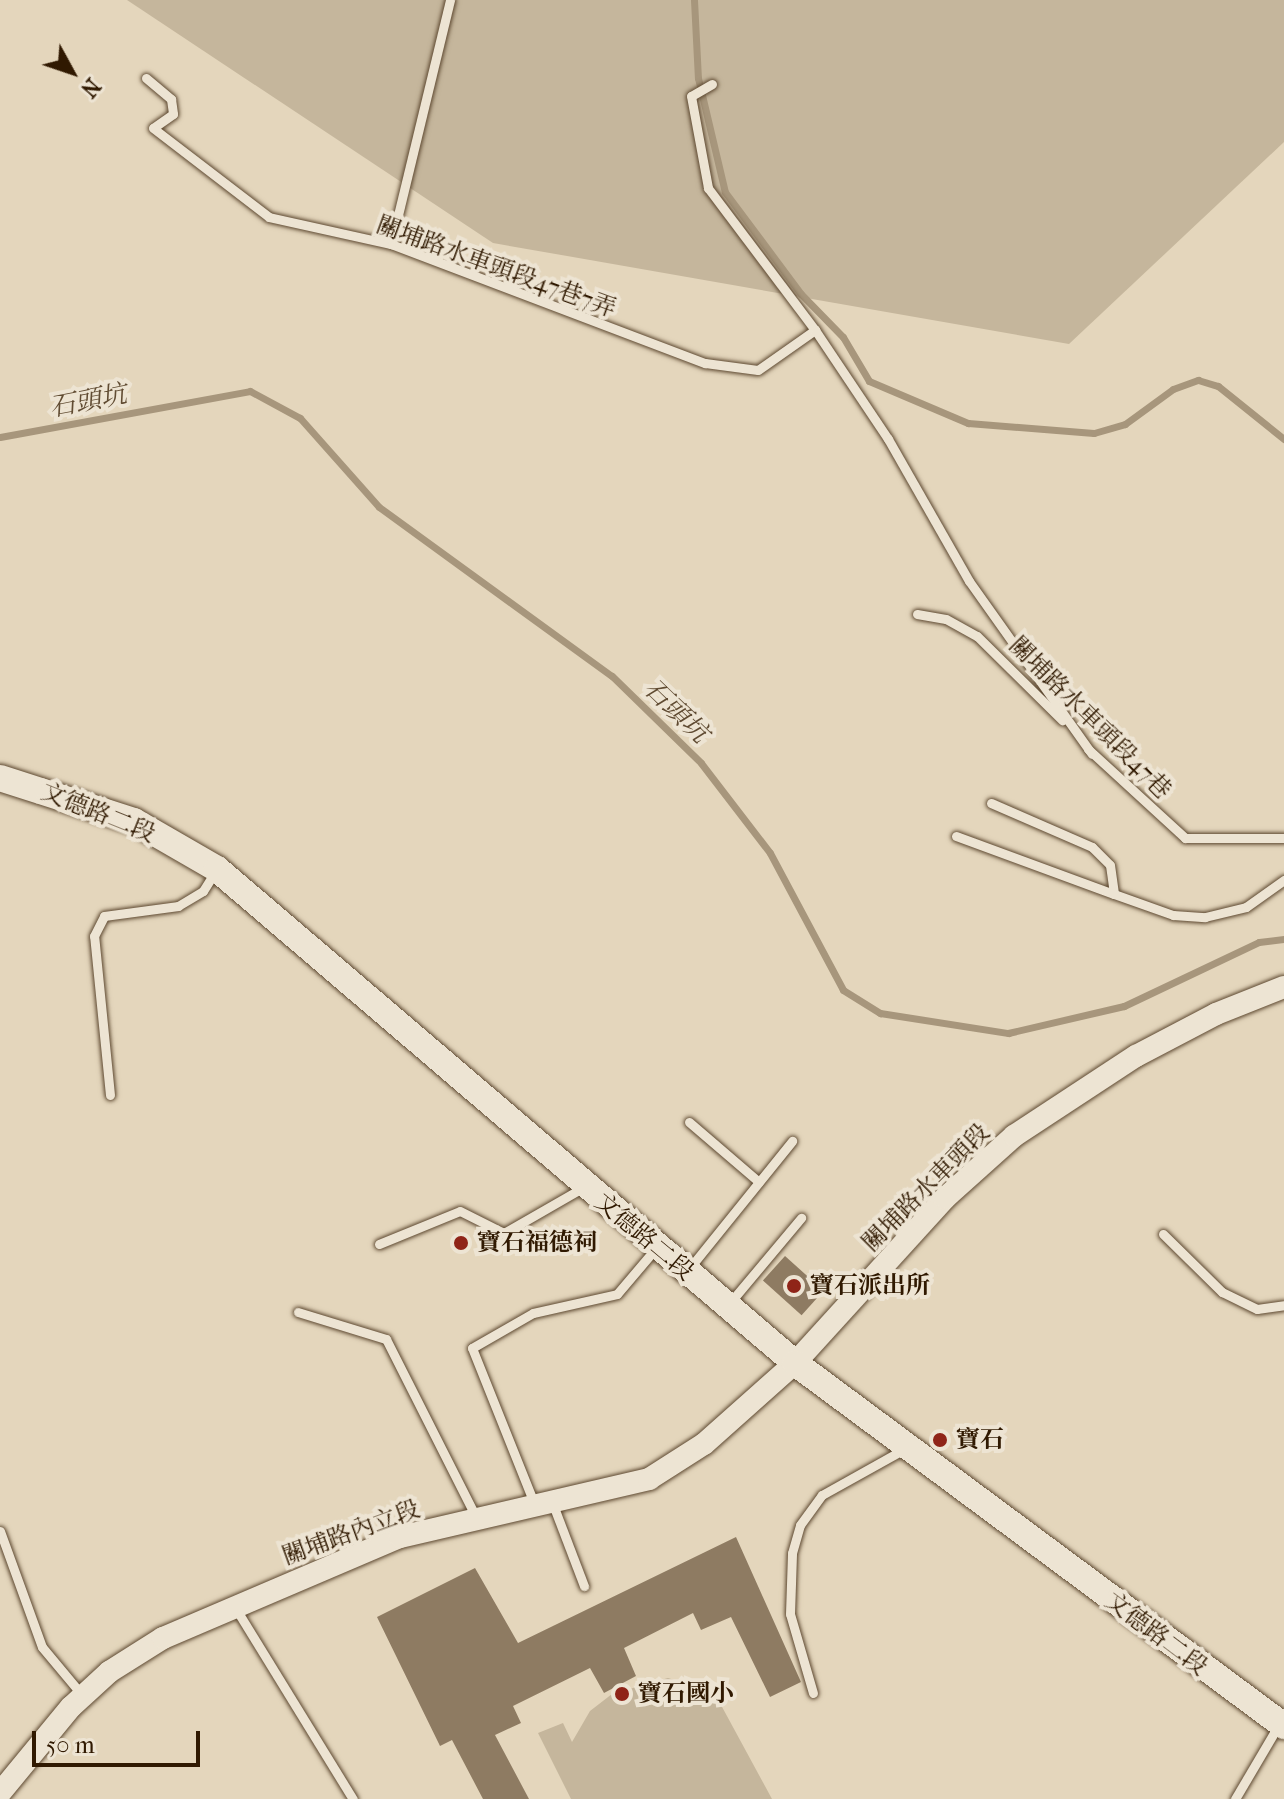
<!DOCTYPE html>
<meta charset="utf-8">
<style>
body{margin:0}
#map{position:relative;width:1284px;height:1799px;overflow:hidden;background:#e4d6bc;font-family:"IM FELL French Canon","Noto Serif TC",serif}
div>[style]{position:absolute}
.green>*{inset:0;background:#c5b69c}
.stream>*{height:7px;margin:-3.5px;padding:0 3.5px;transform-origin:3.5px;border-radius:3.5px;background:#a7967c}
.building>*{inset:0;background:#8e7b62;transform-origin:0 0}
.roads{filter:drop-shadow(0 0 2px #5d4830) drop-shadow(0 0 2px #5d4830)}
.service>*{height:9px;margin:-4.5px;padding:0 4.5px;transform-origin:4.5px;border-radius:4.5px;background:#ede4d3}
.tertiary>*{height:22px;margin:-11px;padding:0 11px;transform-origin:11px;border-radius:11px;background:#ede4d3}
.secondary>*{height:26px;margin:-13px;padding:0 13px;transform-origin:13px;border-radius:13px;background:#ede4d3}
.dots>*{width:22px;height:22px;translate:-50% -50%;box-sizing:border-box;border:4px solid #ede4d3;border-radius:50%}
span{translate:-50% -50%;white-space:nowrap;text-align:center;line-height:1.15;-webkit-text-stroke:8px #ede4d3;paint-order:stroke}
.street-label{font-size:24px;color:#301901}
.poi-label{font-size:24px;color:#301901;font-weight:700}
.left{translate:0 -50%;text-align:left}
.water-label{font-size:26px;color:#604b32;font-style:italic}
.north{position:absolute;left:32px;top:32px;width:80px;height:80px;-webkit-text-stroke:6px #ede4d3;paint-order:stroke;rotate:130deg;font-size:22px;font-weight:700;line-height:32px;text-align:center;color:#301901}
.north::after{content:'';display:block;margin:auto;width:28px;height:36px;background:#301901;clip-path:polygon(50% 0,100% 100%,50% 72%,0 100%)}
.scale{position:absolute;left:32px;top:1731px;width:168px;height:36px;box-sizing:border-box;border:4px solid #301901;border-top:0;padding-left:10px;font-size:24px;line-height:28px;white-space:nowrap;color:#301901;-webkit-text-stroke:6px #ede4d3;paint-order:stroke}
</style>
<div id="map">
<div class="green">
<i style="clip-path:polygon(127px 0,1284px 0,1284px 142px,1069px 344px,493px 243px)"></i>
<i style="clip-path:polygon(668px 1678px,697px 1687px,721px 1705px,772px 1799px,571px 1799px,538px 1733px,563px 1723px,572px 1742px,590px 1711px,612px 1694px)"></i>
</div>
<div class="stream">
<i style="left:694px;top:0;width:78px;rotate:87.1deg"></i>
<i style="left:698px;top:78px;width:117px;rotate:76.7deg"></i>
<i style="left:725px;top:192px;width:127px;rotate:53.3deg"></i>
<i style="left:801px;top:294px;width:60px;rotate:45.7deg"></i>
<i style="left:843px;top:337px;width:51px;rotate:59.4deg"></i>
<i style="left:869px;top:381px;width:108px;rotate:23deg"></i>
<i style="left:968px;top:423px;width:126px;rotate:4.5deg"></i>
<i style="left:1094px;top:433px;width:32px;rotate:-16deg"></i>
<i style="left:1125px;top:424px;width:59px;rotate:-36.1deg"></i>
<i style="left:1173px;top:389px;width:27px;rotate:-20deg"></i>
<i style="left:1198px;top:380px;width:21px;rotate:17deg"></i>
<i style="left:1218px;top:386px;width:85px;rotate:38.8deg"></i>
<i style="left:0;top:437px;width:254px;rotate:-10.4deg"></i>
<i style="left:250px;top:391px;width:57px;rotate:28.4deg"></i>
<i style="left:300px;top:418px;width:119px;rotate:48.4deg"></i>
<i style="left:379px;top:507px;width:288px;rotate:36deg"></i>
<i style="left:612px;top:676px;width:124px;rotate:44.3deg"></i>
<i style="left:701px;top:763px;width:113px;rotate:52.5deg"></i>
<i style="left:770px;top:853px;width:155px;rotate:61.9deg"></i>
<i style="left:843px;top:990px;width:44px;rotate:31.9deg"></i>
<i style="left:880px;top:1013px;width:130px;rotate:8.9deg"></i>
<i style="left:1008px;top:1033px;width:119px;rotate:-13.1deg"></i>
<i style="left:1124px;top:1006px;width:149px;rotate:-25.4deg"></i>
<i style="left:1259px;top:942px;width:25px;rotate:-7deg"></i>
</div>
<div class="building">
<i style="left:785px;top:1256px;width:52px;height:33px;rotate:42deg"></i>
<i style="clip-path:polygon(736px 1537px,801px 1682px,770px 1697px,731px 1617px,701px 1630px,693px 1613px,624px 1648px,636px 1676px,604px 1693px,590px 1668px,513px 1706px,521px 1723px,495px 1735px,529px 1799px,483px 1799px,452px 1740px,440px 1746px,377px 1617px,475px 1568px,518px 1643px)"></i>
</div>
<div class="roads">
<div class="service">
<i style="left:146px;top:78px;width:33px;rotate:40deg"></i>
<i style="left:171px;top:99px;width:15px;rotate:82deg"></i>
<i style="left:173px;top:114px;width:24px;rotate:145deg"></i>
<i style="left:153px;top:128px;width:146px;rotate:37.5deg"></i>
<i style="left:269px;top:217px;width:125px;rotate:12.5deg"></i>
<i style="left:391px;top:244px;width:336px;rotate:20.8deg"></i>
<i style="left:705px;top:363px;width:53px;rotate:7.5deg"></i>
<i style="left:758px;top:370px;width:70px;rotate:-35.1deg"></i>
<i style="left:712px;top:84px;width:24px;rotate:150deg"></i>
<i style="left:691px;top:96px;width:94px;rotate:79.5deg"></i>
<i style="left:708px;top:188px;width:178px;rotate:53deg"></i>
<i style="left:815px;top:330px;width:131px;rotate:56.2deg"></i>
<i style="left:888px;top:439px;width:163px;rotate:60.3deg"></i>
<i style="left:969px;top:581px;width:212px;rotate:54.6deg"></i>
<i style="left:391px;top:244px;width:251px;rotate:-76.4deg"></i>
<i style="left:917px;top:614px;width:29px;rotate:10deg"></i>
<i style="left:946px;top:619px;width:35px;rotate:29deg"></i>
<i style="left:977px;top:636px;width:120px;rotate:44.7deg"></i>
<i style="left:1088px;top:749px;width:132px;rotate:42.5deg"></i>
<i style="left:1185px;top:838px;width:99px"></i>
<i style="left:991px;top:803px;width:110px;rotate:23.5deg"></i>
<i style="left:1092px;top:847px;width:25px;rotate:45deg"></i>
<i style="left:1110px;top:865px;width:29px;rotate:82deg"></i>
<i style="left:1114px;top:894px;width:63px;rotate:19.6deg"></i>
<i style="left:1173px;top:915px;width:32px;rotate:4deg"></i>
<i style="left:1205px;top:917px;width:42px;rotate:-13.7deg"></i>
<i style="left:1246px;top:907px;width:47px;rotate:-35.4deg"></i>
<i style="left:956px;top:836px;width:168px;rotate:20.2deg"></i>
<i style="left:110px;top:1095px;width:160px;rotate:-95.7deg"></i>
<i style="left:94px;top:936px;width:22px;rotate:-63deg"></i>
<i style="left:104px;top:916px;width:75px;rotate:-7.7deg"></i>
<i style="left:178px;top:906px;width:29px;rotate:-31deg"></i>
<i style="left:203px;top:891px;width:22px;rotate:-58deg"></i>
<i style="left:689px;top:1122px;width:92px;rotate:40.6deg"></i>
<i style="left:1163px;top:1234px;width:83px;rotate:44.5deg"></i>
<i style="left:1222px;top:1292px;width:39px;rotate:26deg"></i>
<i style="left:1257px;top:1309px;width:27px;rotate:-8deg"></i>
<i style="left:379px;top:1244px;width:87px;rotate:-22.2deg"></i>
<i style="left:460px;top:1211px;width:49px;rotate:26.6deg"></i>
<i style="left:504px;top:1233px;width:92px;rotate:-29.9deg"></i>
<i style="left:688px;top:1270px;width:166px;rotate:-51.1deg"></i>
<i style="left:728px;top:1305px;width:114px;rotate:-50deg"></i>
<i style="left:298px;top:1312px;width:92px;rotate:17.1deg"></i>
<i style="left:386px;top:1339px;width:199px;rotate:63.2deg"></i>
<i style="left:552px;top:1502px;width:90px;rotate:69.1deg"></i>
<i style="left:534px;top:1503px;width:167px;rotate:-111.8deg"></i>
<i style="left:472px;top:1348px;width:70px;rotate:-29.8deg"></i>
<i style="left:533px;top:1313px;width:86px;rotate:-12.7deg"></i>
<i style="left:617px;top:1294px;width:60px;rotate:-49.7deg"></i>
<i style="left:0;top:1531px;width:123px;rotate:70.1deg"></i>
<i style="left:42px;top:1647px;width:64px;rotate:50.1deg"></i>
<i style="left:236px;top:1609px;width:223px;rotate:58.4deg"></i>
<i style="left:813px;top:1693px;width:82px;rotate:-106.2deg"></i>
<i style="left:790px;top:1614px;width:61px;rotate:-88.1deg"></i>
<i style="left:792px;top:1553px;width:29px;rotate:-74deg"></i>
<i style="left:800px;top:1525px;width:37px;rotate:-54deg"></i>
<i style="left:822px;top:1495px;width:96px;rotate:-29.2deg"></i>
<i style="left:1235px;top:1799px;width:85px;rotate:-59.5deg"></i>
</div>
<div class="tertiary">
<i style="left:0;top:1793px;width:112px;rotate:-50.5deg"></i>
<i style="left:71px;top:1707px;width:52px;rotate:-42.6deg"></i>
<i style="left:109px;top:1672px;width:64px;rotate:-32.2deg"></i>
<i style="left:163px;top:1638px;width:258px;rotate:-23.1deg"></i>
<i style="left:400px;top:1537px;width:256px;rotate:-13.1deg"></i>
<i style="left:649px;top:1479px;width:65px;rotate:-32.5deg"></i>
<i style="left:704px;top:1444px;width:122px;rotate:-41.7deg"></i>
<i style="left:795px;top:1363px;width:223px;rotate:-47.7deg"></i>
<i style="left:945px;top:1198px;width:93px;rotate:-41.9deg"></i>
<i style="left:1014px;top:1136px;width:146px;rotate:-33.3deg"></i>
<i style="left:1136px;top:1056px;width:90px;rotate:-27.7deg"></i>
<i style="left:1216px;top:1014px;width:73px;rotate:-21.7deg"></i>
</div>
<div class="secondary">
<i style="left:0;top:778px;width:141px;rotate:17.8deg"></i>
<i style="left:134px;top:821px;width:96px;rotate:30deg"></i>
<i style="left:217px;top:869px;width:760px;rotate:40.52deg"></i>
<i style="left:795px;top:1363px;width:609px;rotate:36.59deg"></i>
</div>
</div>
<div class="dots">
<i style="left:461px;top:1243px;background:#8f2418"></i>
<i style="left:794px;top:1286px;background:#8f2418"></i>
<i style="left:940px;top:1440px;background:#8f2418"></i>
<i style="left:622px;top:1694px;background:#8f2418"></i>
</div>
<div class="street-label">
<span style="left:496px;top:267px;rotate:20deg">關埔路水車頭段47巷7弄</span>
<span style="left:1090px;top:718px;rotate:45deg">關埔路水車頭段47巷</span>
<span style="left:98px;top:813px;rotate:22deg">文德路二段</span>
<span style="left:926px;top:1188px;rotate:-45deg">關埔路水車頭段</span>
<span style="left:644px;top:1237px;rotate:40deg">文德路二段</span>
<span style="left:351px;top:1533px;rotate:-20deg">關埔路內立段</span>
<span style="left:1156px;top:1634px;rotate:37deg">文德路二段</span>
</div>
<div class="poi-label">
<span class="left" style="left:477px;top:1243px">寶石福德祠</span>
<span class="left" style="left:810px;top:1286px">寶石派出所</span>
<span class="left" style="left:956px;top:1440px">寶石</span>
<span class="left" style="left:638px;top:1694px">寶石國小</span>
</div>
<div class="water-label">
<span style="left:88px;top:401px;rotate:-11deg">石頭坑</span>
<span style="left:676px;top:711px;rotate:44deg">石頭坑</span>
</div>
<div class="north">N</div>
<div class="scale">50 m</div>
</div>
